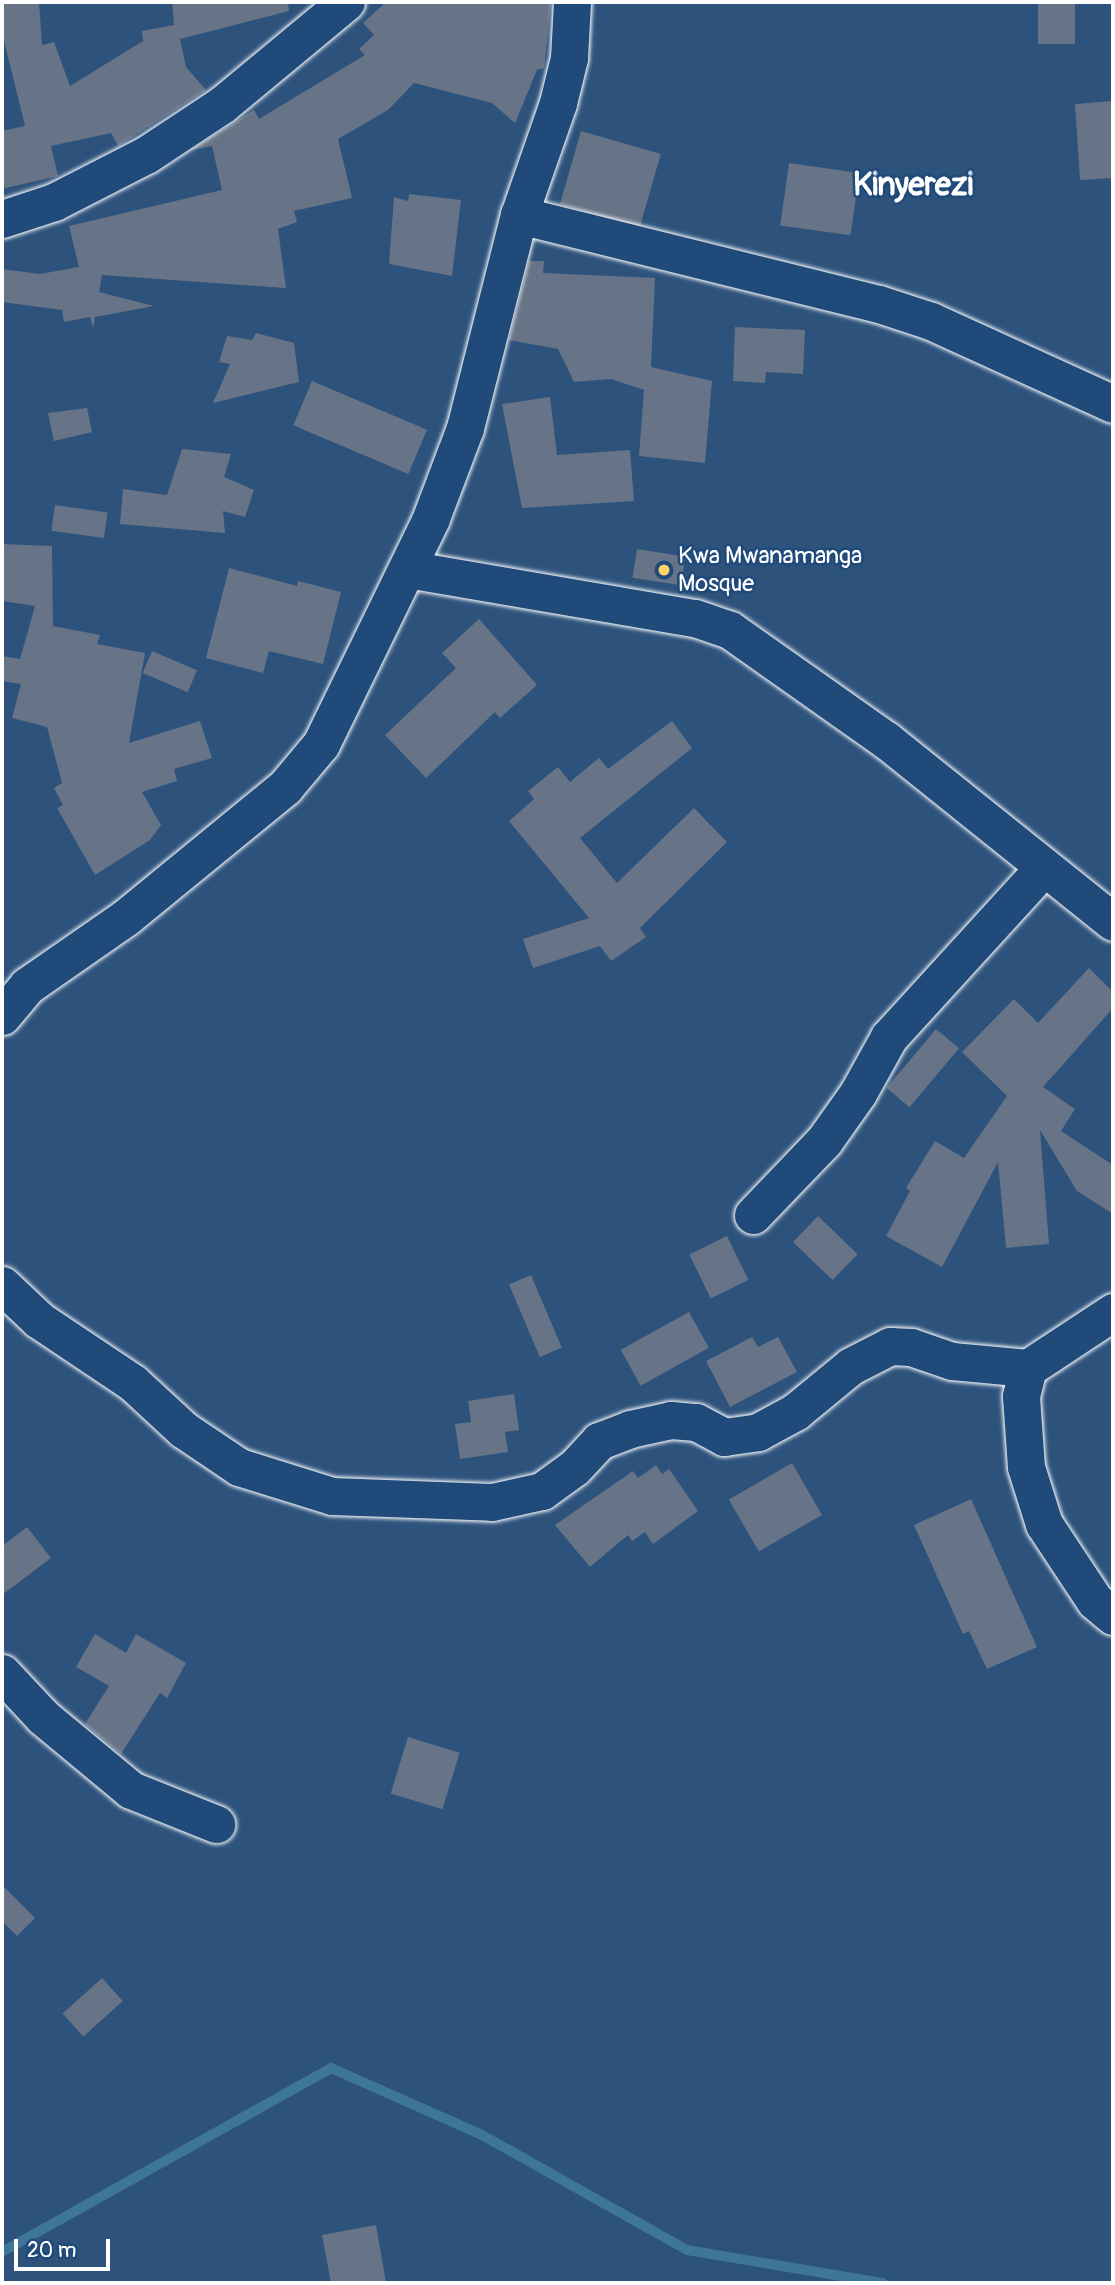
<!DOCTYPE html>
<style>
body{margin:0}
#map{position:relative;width:1115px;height:2285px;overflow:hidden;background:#2d527c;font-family:Pangolin,sans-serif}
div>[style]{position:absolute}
.stream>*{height:10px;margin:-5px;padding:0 5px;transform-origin:5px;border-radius:5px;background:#3d7698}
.building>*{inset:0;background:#677386;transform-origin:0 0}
.roads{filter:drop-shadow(0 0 2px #fff) drop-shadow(0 0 2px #fff)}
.minor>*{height:37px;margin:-18.5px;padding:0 18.5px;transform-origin:18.5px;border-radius:18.5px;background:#1f4a7a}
.dots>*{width:19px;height:19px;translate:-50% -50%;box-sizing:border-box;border:4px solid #1f4a7a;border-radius:50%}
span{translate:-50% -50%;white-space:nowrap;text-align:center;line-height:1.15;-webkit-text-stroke:5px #1f4a7a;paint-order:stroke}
.poi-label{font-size:24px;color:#fff}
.left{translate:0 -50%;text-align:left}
.district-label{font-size:32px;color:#fff;font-weight:700}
.frame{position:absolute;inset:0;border:4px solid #fff;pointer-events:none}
.scale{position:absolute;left:14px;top:2239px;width:96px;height:32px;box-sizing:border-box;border:4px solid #fff;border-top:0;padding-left:9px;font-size:21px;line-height:24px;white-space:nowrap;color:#fff;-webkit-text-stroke:5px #1f4a7a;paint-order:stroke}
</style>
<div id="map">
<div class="stream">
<i style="left:2px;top:2252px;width:377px;rotate:-29.2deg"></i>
<i style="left:331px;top:2068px;width:165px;rotate:23.9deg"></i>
<i style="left:482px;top:2135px;width:235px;rotate:29.3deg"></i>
<i style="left:687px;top:2250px;width:199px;rotate:9.6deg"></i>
</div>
<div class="building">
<i style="clip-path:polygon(2px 2px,39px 2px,42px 45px,54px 42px,70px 86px,143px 41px,142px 31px,174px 25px,172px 2px,288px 2px,289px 11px,180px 39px,186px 67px,206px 90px,118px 146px,111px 133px,51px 146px,58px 176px,2px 189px,2px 131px,25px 126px,2px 33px)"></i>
<i style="clip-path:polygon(386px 2px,551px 2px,544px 68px,537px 70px,515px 123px,492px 103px,414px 83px,388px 110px,338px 139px,352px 198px,294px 211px,297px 222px,278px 229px,286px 288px,102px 275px,99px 292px,154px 306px,95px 317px,93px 328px,90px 317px,64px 322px,62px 310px,2px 302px,2px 269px,40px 274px,79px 267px,69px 226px,222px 190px,212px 146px,191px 150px,254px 110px,259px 119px,365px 55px,359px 49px,374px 35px,363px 23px)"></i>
<i style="left:1038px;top:2px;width:37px;height:42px"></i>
<i style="clip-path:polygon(1113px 101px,1113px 178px,1080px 180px,1075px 104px)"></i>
<i style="left:581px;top:131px;width:83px;height:76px;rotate:16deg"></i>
<i style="left:789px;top:163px;width:71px;height:63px;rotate:8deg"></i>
<i style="clip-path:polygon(409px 194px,461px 200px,452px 276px,389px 264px,394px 197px,408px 201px)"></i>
<i style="clip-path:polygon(529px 261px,544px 261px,543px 273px,655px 278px,651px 367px,712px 381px,705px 463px,639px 456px,644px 390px,611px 379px,574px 382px,558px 349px,509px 340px)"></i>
<i style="clip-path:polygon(735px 327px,805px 330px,803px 374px,766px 372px,765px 383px,733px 381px)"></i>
<i style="clip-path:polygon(256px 333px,294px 343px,299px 382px,213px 403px,230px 364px,219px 362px,227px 336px,252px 340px)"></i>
<i style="left:312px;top:381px;width:125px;height:48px;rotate:23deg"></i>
<i style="clip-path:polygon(550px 397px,557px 455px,630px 450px,634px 501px,522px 508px,502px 404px)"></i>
<i style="clip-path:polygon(87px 408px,92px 432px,54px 441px,48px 413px)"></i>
<i style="clip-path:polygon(182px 449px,231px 454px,224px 477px,254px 490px,245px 517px,223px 511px,225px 533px,120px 524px,123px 489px,167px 495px)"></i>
<i style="left:55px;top:505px;width:53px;height:26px;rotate:8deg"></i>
<i style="clip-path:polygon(2px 544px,52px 546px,53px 626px,100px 635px,97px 644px,145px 653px,129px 743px,200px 721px,212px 758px,174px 769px,177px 781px,142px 792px,161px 825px,150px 840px,95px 875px,57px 808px,63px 805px,54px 788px,62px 783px,47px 727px,12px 718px,21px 684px,2px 681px,2px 656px,20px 659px,35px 606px,2px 601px)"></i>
<i style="left:637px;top:549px;width:49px;height:29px;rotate:9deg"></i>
<i style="clip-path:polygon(229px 568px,297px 586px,298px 581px,341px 592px,323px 664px,269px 651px,263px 673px,206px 658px)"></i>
<i style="clip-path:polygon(479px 619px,537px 685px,500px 718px,495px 712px,426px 778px,385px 735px,456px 668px,442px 653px)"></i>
<i style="left:152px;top:651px;width:49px;height:24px;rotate:23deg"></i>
<i style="clip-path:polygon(672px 721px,692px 748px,580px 838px,617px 883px,694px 808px,727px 842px,640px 928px,646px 937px,611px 961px,600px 946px,533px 968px,523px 939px,589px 918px,509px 821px,534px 799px,528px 791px,558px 767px,570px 782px,599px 758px,608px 769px)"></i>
<i style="clip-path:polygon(1089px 968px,1113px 992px,1113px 1008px,1043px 1087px,1075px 1109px,1061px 1131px,1113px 1165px,1113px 1214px,1077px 1191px,1040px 1130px,1049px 1244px,1006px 1248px,998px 1162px,942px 1267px,886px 1236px,910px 1191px,906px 1188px,935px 1141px,964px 1158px,1007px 1096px,962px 1052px,1014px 999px,1038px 1023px)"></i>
<i style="left:936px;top:1029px;width:30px;height:77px;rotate:40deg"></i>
<i style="left:818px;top:1216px;width:55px;height:36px;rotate:44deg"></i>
<i style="left:727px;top:1236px;width:49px;height:42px;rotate:64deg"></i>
<i style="left:531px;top:1275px;width:79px;height:24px;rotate:67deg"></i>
<i style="left:689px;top:1312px;width:41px;height:78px;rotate:61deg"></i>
<i style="clip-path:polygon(752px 1337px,758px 1347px,778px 1337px,797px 1372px,730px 1407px,706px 1361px)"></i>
<i style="clip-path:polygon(514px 1394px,519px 1430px,505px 1432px,508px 1452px,460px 1459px,455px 1424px,471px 1422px,468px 1401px)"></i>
<i style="left:792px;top:1463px;width:60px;height:73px;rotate:60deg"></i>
<i style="clip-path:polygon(656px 1465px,662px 1474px,669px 1469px,698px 1511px,653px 1544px,645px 1532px,632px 1541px,628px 1535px,590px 1567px,555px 1525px,633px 1471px,638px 1478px)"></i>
<i style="clip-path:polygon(971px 1499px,1037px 1647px,987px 1669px,969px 1631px,963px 1634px,914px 1525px)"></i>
<i style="clip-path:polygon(27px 1527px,51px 1558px,2px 1595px,2px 1546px)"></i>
<i style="clip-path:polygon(95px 1634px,126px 1653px,136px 1634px,186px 1663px,167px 1698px,160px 1693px,121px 1754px,85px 1724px,109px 1686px,76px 1667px)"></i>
<i style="left:408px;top:1737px;width:54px;height:59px;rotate:17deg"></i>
<i style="clip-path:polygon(2px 1885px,35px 1918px,17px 1936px,2px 1921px)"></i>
<i style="left:102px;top:1978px;width:31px;height:53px;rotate:48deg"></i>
<i style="clip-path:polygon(376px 2225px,386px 2283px,331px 2283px,322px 2235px)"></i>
</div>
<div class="roads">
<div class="minor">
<i style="left:519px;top:215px;width:371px;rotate:13.9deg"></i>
<i style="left:879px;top:304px;width:55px;rotate:18.1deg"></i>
<i style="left:931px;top:321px;width:200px;rotate:24.5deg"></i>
<i style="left:2px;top:219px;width:55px;rotate:-18.1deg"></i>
<i style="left:54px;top:202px;width:103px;rotate:-27.1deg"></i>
<i style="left:146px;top:155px;width:92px;rotate:-33.5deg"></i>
<i style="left:223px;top:104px;width:160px;rotate:-39.7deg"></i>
<i style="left:407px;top:569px;width:292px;rotate:9.7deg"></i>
<i style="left:695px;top:618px;width:37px;rotate:19deg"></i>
<i style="left:730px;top:630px;width:191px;rotate:35.2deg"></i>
<i style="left:886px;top:740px;width:291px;rotate:38.7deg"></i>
<i style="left:2px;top:1016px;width:39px;rotate:-50deg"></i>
<i style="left:27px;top:986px;width:119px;rotate:-34.8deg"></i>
<i style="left:125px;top:918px;width:207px;rotate:-39.3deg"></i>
<i style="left:285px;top:787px;width:56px;rotate:-50.1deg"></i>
<i style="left:321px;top:744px;width:251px;rotate:-64deg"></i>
<i style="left:431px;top:518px;width:96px;rotate:-69.3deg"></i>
<i style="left:465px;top:428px;width:220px;rotate:-75.8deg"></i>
<i style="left:519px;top:215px;width:119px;rotate:-70.8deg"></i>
<i style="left:558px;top:103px;width:46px;rotate:-76.3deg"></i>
<i style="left:569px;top:58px;width:56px;rotate:-86.9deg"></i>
<i style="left:753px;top:1215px;width:103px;rotate:-46.2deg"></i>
<i style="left:824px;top:1141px;width:59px;rotate:-54.7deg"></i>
<i style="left:858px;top:1093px;width:64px;rotate:-61deg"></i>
<i style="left:889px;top:1037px;width:230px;rotate:-47.6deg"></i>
<i style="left:2px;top:1285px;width:51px;rotate:43.4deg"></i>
<i style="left:39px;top:1320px;width:113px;rotate:33.8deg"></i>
<i style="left:133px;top:1383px;width:69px;rotate:42.7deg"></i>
<i style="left:184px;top:1430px;width:66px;rotate:33.9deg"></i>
<i style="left:239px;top:1467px;width:97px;rotate:17.3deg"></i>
<i style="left:332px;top:1496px;width:160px;rotate:2.1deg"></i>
<i style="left:492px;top:1502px;width:51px;rotate:-12.4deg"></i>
<i style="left:542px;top:1491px;width:39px;rotate:-36deg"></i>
<i style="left:574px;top:1468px;width:37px;rotate:-47deg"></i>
<i style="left:599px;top:1441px;width:33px;rotate:-21deg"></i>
<i style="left:630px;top:1429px;width:42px;rotate:-12.4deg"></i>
<i style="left:671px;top:1420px;width:25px;rotate:5deg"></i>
<i style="left:696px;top:1422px;width:32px;rotate:28deg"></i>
<i style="left:724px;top:1437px;width:34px;rotate:-8deg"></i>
<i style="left:758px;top:1432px;width:42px;rotate:-28.4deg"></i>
<i style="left:795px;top:1412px;width:72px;rotate:-39.4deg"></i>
<i style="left:851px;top:1366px;width:44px;rotate:-27.1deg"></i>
<i style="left:890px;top:1346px;width:21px;rotate:3deg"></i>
<i style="left:911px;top:1347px;width:43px;rotate:18.9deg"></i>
<i style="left:952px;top:1361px;width:76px;rotate:5.3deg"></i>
<i style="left:1028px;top:1368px;width:102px;rotate:-33.4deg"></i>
<i style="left:1028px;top:1368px;width:29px;rotate:104deg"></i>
<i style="left:1021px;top:1396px;width:71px;rotate:86deg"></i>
<i style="left:1026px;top:1467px;width:60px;rotate:72.5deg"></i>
<i style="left:1044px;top:1524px;width:92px;rotate:56.5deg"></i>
<i style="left:1095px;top:1601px;width:23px;rotate:40deg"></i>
<i style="left:2px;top:1673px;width:60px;rotate:47deg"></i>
<i style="left:43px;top:1717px;width:114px;rotate:39.7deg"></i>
<i style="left:131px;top:1790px;width:92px;rotate:21.8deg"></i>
</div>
</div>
<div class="dots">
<i style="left:664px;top:570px;background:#ffd166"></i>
</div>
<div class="poi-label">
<span class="left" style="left:678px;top:570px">Kwa Mwanamanga<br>Mosque</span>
</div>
<div class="district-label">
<span style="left:913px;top:185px">Kinyerezi</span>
</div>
<div class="frame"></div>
<div class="scale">20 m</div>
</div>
